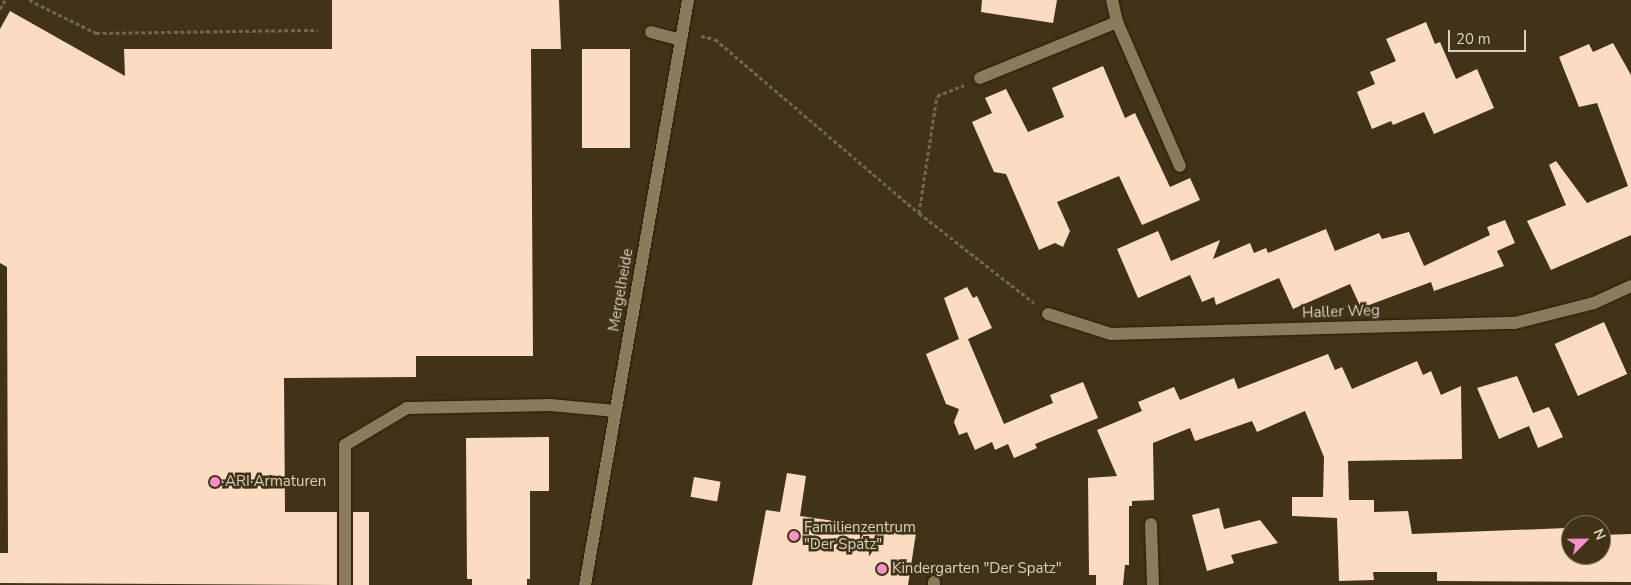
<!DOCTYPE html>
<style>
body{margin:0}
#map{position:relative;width:1631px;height:585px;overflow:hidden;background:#413317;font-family:"Nunito Sans",sans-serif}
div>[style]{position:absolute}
.building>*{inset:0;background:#fbdcc2;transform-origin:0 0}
.path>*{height:3px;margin-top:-1.5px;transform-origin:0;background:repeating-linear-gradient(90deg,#73664e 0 4px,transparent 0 6.5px)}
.roads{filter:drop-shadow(0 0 1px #281a00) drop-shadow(0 0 1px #281a00)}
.minor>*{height:12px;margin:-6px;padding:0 6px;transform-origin:6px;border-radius:6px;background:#8b7b5d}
.dots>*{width:14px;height:14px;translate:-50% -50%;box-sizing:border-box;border:2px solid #413317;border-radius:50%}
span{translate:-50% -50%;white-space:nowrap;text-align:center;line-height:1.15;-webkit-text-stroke:5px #413317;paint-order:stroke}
.street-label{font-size:15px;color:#d9d0c0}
.poi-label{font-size:15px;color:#d9d0c0}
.left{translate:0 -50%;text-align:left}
.north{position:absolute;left:1561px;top:515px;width:50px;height:50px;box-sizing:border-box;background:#413317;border:1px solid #7e725b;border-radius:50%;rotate:67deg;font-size:14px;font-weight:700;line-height:20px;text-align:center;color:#d9d0c0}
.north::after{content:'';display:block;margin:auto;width:18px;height:22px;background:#f890cb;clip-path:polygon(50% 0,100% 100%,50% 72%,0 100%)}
.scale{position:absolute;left:1448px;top:30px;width:78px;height:22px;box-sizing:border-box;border:2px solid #d9d0c0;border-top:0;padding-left:6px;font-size:15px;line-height:18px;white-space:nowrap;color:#d9d0c0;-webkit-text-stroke:4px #413317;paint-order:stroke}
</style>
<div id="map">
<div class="building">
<i style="clip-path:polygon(332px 0,559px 0,561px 49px,531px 49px,533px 356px,416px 356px,416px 377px,284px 378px,285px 512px,337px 512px,337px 585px,0 583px,0 553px,8px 553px,7px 267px,0 263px,0 29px,10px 11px,125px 76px,124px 49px,332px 49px)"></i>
<i style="clip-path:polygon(982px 0,1057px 0,1053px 23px,981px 12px)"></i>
<i style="clip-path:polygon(1426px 22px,1435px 44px,1440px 42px,1456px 79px,1477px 69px,1494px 108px,1434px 134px,1424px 112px,1393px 125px,1391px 121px,1372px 129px,1357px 92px,1375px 84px,1370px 72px,1396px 61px,1386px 39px)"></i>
<i style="clip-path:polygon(1613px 43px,1631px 75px,1631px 235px,1551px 270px,1527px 221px,1566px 205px,1549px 165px,1556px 161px,1587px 203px,1628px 186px,1597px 103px,1579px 107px,1559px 57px,1589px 44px,1593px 52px)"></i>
<i style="left:582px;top:49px;width:48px;height:99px"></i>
<i style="clip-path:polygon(1103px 66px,1125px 118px,1135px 113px,1170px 187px,1190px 178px,1200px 200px,1142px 225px,1119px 176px,1057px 202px,1070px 231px,1063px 247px,1055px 243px,1039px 250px,1006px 174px,994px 172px,972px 122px,992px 113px,985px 98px,1006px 89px,1028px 132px,1064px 117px,1052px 88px)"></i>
<i style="clip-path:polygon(1505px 220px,1515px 243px,1497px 251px,1504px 266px,1434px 291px,1431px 282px,1361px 308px,1350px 284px,1293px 309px,1279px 278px,1216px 305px,1214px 297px,1202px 302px,1190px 275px,1138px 298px,1117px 249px,1158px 231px,1171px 261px,1220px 240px,1213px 259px,1250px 243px,1254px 253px,1266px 248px,1268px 253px,1326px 229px,1335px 251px,1379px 233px,1382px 239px,1409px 232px,1425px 268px,1424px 266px,1490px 235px,1487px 227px)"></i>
<i style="clip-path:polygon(967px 287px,973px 298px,977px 296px,992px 328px,968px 339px,1004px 424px,1053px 403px,1050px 395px,1083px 382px,1098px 418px,1035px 444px,1037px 448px,1014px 458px,1008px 444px,995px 450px,992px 442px,975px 450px,967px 432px,959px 435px,954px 422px,959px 409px,946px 404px,926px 354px,959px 339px,944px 298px)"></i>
<i style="left:1604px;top:322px;width:57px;height:54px;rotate:66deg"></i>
<i style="clip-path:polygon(1328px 354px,1335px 370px,1342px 367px,1352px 389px,1417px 361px,1423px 375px,1431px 371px,1441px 395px,1461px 386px,1462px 459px,1348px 461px,1349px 500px,1374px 500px,1374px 512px,1408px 511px,1412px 534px,1567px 528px,1567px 534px,1571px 534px,1571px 555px,1601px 555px,1601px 535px,1631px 534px,1631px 582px,1437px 581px,1437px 572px,1373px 572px,1374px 580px,1339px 581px,1337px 518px,1292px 516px,1292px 497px,1323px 497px,1324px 457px,1305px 411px,1257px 432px,1252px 421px,1195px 441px,1190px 428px,1153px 443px,1154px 500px,1132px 501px,1132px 506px,1129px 506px,1129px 565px,1125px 565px,1123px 585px,1096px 585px,1096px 575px,1089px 575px,1088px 478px,1117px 476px,1097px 430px,1142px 411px,1138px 402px,1174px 387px,1180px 400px,1234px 378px,1238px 389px)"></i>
<i style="clip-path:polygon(1517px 376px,1533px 413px,1549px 407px,1563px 437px,1538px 448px,1529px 426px,1499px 439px,1477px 388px)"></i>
<i style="clip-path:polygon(549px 437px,549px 491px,530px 491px,530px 579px,527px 579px,527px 585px,472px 585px,472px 579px,467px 579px,466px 438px)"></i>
<i style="clip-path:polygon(787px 473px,806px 476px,800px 516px,916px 533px,908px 585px,752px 585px,766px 510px,780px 512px)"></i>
<i style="left:694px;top:477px;width:27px;height:20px;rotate:10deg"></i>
<i style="clip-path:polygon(1219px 508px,1224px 529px,1260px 520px,1278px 543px,1231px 555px,1234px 563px,1207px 571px,1192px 515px)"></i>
<i style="left:353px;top:512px;width:16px;height:73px"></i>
</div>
<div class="path">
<i style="left:29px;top:0;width:75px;rotate:26.2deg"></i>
<i style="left:96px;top:33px;width:222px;rotate:-0.8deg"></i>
<i style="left:0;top:9px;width:10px;rotate:-61deg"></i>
<i style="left:701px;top:36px;width:14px;rotate:12deg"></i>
<i style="left:715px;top:39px;width:268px;rotate:40.5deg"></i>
<i style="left:919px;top:213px;width:118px;rotate:-81.3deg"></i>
<i style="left:937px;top:96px;width:29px;rotate:-22deg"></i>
<i style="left:919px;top:213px;width:146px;rotate:38deg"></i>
</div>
<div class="roads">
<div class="minor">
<i style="left:1112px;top:0;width:23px;rotate:77deg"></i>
<i style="left:1117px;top:22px;width:157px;rotate:66.4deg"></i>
<i style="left:651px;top:32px;width:31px;rotate:15deg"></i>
<i style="left:980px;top:78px;width:148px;rotate:-22.2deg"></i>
<i style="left:1048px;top:314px;width:66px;rotate:17.6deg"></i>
<i style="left:1111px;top:334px;width:404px;rotate:-1.6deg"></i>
<i style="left:1515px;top:323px;width:81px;rotate:-14.2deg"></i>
<i style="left:1594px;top:303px;width:41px;rotate:-24.7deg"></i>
<i style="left:1151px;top:524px;width:61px;rotate:88.1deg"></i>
<i style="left:345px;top:585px;width:140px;rotate:-90deg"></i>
<i style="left:345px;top:445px;width:72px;rotate:-30.8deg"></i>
<i style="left:407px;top:408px;width:143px;rotate:-1.2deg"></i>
<i style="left:550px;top:405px;width:66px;rotate:5.2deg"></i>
<i style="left:585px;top:585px;width:594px;rotate:-80.01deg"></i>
<i style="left:934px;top:585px;width:3px;rotate:-90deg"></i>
</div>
</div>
<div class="dots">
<i style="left:215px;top:482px;background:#f890cb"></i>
<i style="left:794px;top:536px;background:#f890cb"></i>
<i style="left:882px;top:569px;background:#f890cb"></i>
</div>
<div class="street-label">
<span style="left:621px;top:290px;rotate:-80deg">Mergelheide</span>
<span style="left:1341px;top:312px;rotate:-2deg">Haller Weg</span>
</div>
<div class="poi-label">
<span class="left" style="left:225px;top:482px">ARI Armaturen</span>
<span class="left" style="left:804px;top:536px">Familienzentrum<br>"Der Spatz"</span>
<span class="left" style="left:892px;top:569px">Kindergarten "Der Spatz"</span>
</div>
<div class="north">N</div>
<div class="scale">20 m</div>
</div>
